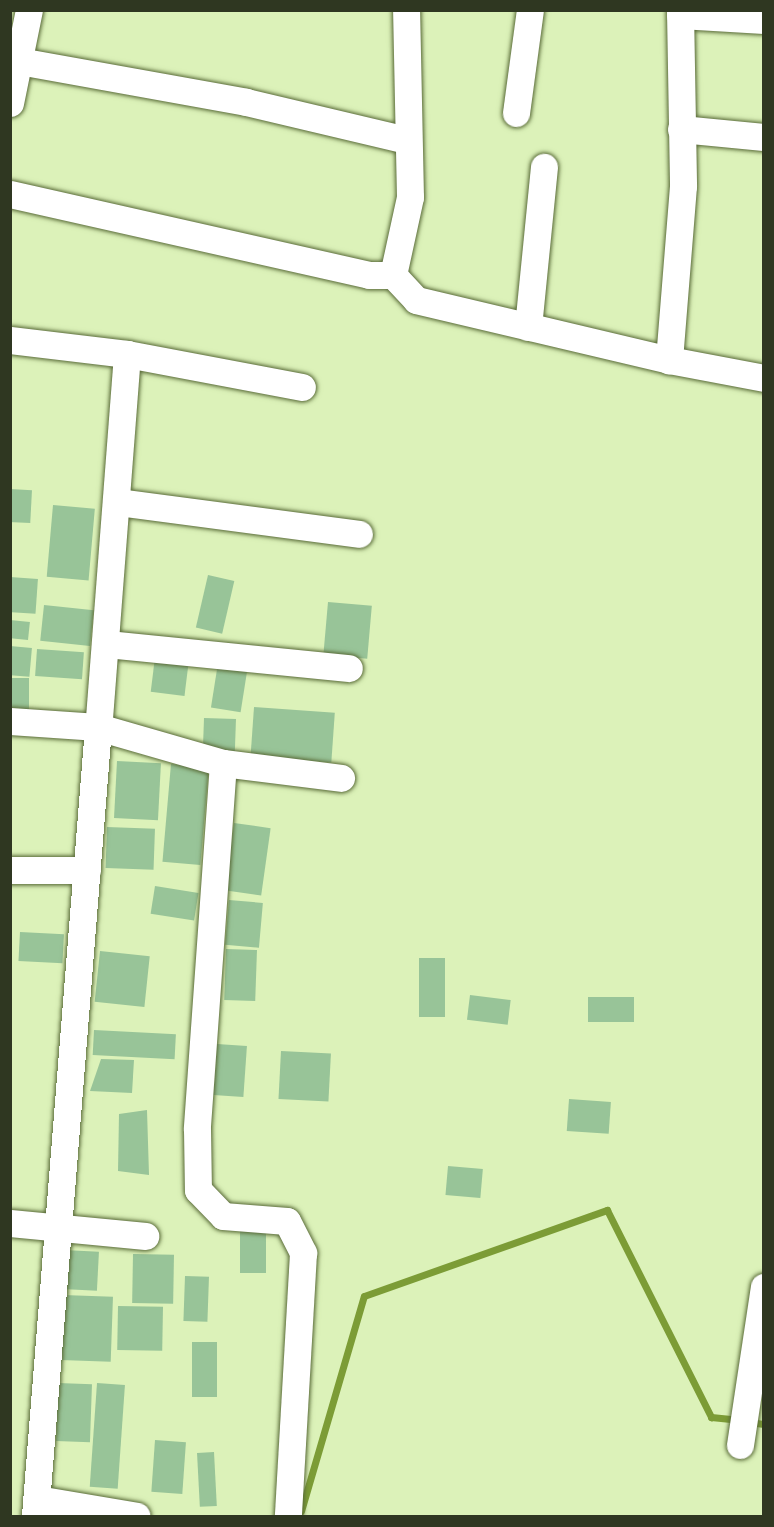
<!DOCTYPE html>
<style>
body{margin:0}
#map{position:relative;width:774px;height:1527px;overflow:hidden;background:#dcf2b9;font-family:"Open Sans",sans-serif}
div>[style]{position:absolute}
.stream>*{height:7px;margin:-3.5px;padding:0 3.5px;transform-origin:3.5px;border-radius:3.5px;background:#7c9c36}
.building>*{inset:0;background:#98c498;transform-origin:0 0}
.roads{filter:drop-shadow(0 0 2px #596b38) drop-shadow(0 0 2px #596b38)}
.minor>*{height:27px;margin:-13.5px;padding:0 13.5px;transform-origin:13.5px;border-radius:13.5px;background:#fff}
span{translate:-50% -50%;white-space:nowrap;text-align:center;line-height:1.15;-webkit-text-stroke:4.5px #dcf2b9;paint-order:stroke}
.frame{position:absolute;inset:0;border:12px solid #2f3721;pointer-events:none}
</style>
<div id="map">
<div class="stream">
<i style="left:749px;top:1422px;width:15px;rotate:8deg"></i>
<i style="left:301px;top:1511px;width:224px;rotate:-73.7deg"></i>
<i style="left:364px;top:1296px;width:258px;rotate:-19.5deg"></i>
<i style="left:607px;top:1210px;width:232px;rotate:63.3deg"></i>
<i style="left:711px;top:1417px;width:27px;rotate:6deg"></i>
</div>
<div class="building">
<i style="left:10px;top:489px;width:22px;height:33px;rotate:3deg"></i>
<i style="left:53px;top:505px;width:42px;height:72px;rotate:5deg"></i>
<i style="left:208px;top:575px;width:27px;height:54px;rotate:13deg"></i>
<i style="left:10px;top:577px;width:28px;height:35px;rotate:4deg"></i>
<i style="left:328px;top:602px;width:44px;height:53px;rotate:5deg"></i>
<i style="left:44px;top:605px;width:50px;height:36px;rotate:6deg"></i>
<i style="left:10px;top:620px;width:20px;height:18px;rotate:6deg"></i>
<i style="left:10px;top:646px;width:22px;height:29px;rotate:5deg"></i>
<i style="left:37px;top:649px;width:47px;height:27px;rotate:4deg"></i>
<i style="left:155px;top:657px;width:34px;height:35px;rotate:7deg"></i>
<i style="left:218px;top:663px;width:30px;height:45px;rotate:9deg"></i>
<i style="left:10px;top:678px;width:19px;height:34px"></i>
<i style="left:254px;top:707px;width:81px;height:50px;rotate:4deg"></i>
<i style="left:204px;top:718px;width:32px;height:33px;rotate:2deg"></i>
<i style="left:117px;top:761px;width:44px;height:57px;rotate:3deg"></i>
<i style="left:171px;top:764px;width:38px;height:98px;rotate:5deg"></i>
<i style="left:234px;top:823px;width:37px;height:68px;rotate:8deg"></i>
<i style="left:107px;top:827px;width:48px;height:41px;rotate:2deg"></i>
<i style="left:155px;top:886px;width:44px;height:28px;rotate:9deg"></i>
<i style="left:229px;top:900px;width:34px;height:45px;rotate:5deg"></i>
<i style="left:20px;top:932px;width:44px;height:29px;rotate:3deg"></i>
<i style="left:226px;top:949px;width:31px;height:51px;rotate:2deg"></i>
<i style="left:100px;top:951px;width:50px;height:51px;rotate:6deg"></i>
<i style="left:419px;top:958px;width:26px;height:59px"></i>
<i style="left:470px;top:995px;width:41px;height:25px;rotate:7deg"></i>
<i style="left:588px;top:997px;width:46px;height:25px"></i>
<i style="left:94px;top:1030px;width:82px;height:25px;rotate:3deg"></i>
<i style="left:217px;top:1044px;width:30px;height:51px;rotate:4deg"></i>
<i style="left:281px;top:1051px;width:50px;height:48px;rotate:3deg"></i>
<i style="clip-path:polygon(101px 1059px,134px 1060px,132px 1093px,90px 1091px)"></i>
<i style="left:569px;top:1099px;width:42px;height:32px;rotate:4deg"></i>
<i style="clip-path:polygon(147px 1110px,149px 1175px,118px 1171px,119px 1114px)"></i>
<i style="left:448px;top:1166px;width:35px;height:29px;rotate:5deg"></i>
<i style="left:240px;top:1226px;width:26px;height:47px"></i>
<i style="left:64px;top:1250px;width:35px;height:39px;rotate:3deg"></i>
<i style="left:133px;top:1254px;width:41px;height:49px;rotate:1deg"></i>
<i style="left:185px;top:1276px;width:24px;height:45px;rotate:2deg"></i>
<i style="left:63px;top:1295px;width:50px;height:65px;rotate:2deg"></i>
<i style="left:118px;top:1306px;width:45px;height:44px;rotate:1deg"></i>
<i style="left:192px;top:1342px;width:25px;height:55px"></i>
<i style="left:58px;top:1383px;width:34px;height:58px;rotate:2deg"></i>
<i style="left:97px;top:1383px;width:28px;height:104px;rotate:4deg"></i>
<i style="left:155px;top:1440px;width:31px;height:52px;rotate:4deg"></i>
<i style="left:214px;top:1452px;width:54px;height:17px;rotate:87deg"></i>
</div>
<div class="roads">
<div class="minor">
<i style="left:680px;top:10px;width:176px;rotate:89deg"></i>
<i style="left:683px;top:186px;width:175px;rotate:94.6deg"></i>
<i style="left:669px;top:360px;width:97px;rotate:10.7deg"></i>
<i style="left:680px;top:15px;width:84px;rotate:3.4deg"></i>
<i style="left:19px;top:61px;width:231px;rotate:10.2deg"></i>
<i style="left:246px;top:102px;width:165px;rotate:13.3deg"></i>
<i style="left:10px;top:103px;width:95px;rotate:-78.5deg"></i>
<i style="left:516px;top:113px;width:104px;rotate:-82.3deg"></i>
<i style="left:681px;top:129px;width:83px;rotate:5.5deg"></i>
<i style="left:10px;top:194px;width:368px;rotate:12.7deg"></i>
<i style="left:369px;top:275px;width:24px"></i>
<i style="left:393px;top:275px;width:34px;rotate:47deg"></i>
<i style="left:416px;top:300px;width:260px;rotate:13.3deg"></i>
<i style="left:393px;top:275px;width:80px;rotate:-77.7deg"></i>
<i style="left:410px;top:197px;width:187px;rotate:-91.2deg"></i>
<i style="left:528px;top:327px;width:161px;rotate:-84.3deg"></i>
<i style="left:10px;top:340px;width:118px;rotate:6.8deg"></i>
<i style="left:127px;top:354px;width:178px;rotate:10.7deg"></i>
<i style="left:127px;top:354px;width:374px;rotate:94.4deg"></i>
<i style="left:98px;top:727px;width:130px;rotate:16.1deg"></i>
<i style="left:223px;top:763px;width:119px;rotate:7.2deg"></i>
<i style="left:117px;top:502px;width:244px;rotate:7.5deg"></i>
<i style="left:107px;top:644px;width:243px;rotate:5.7deg"></i>
<i style="left:10px;top:721px;width:88px;rotate:3.9deg"></i>
<i style="left:98px;top:727px;width:792px;rotate:94.57deg"></i>
<i style="left:223px;top:763px;width:367px;rotate:94.1deg"></i>
<i style="left:197px;top:1129px;width:61px;rotate:89.1deg"></i>
<i style="left:198px;top:1190px;width:36px;rotate:46deg"></i>
<i style="left:223px;top:1216px;width:64px;rotate:4.5deg"></i>
<i style="left:287px;top:1221px;width:36px;rotate:63deg"></i>
<i style="left:303px;top:1253px;width:263px;rotate:93.3deg"></i>
<i style="left:10px;top:870px;width:77px"></i>
<i style="left:10px;top:1223px;width:136px;rotate:5.5deg"></i>
<i style="left:740px;top:1445px;width:160px;rotate:-81.4deg"></i>
<i style="left:37px;top:1499px;width:101px;rotate:9.6deg"></i>
</div>
</div>
<div class="frame"></div>
</div>
